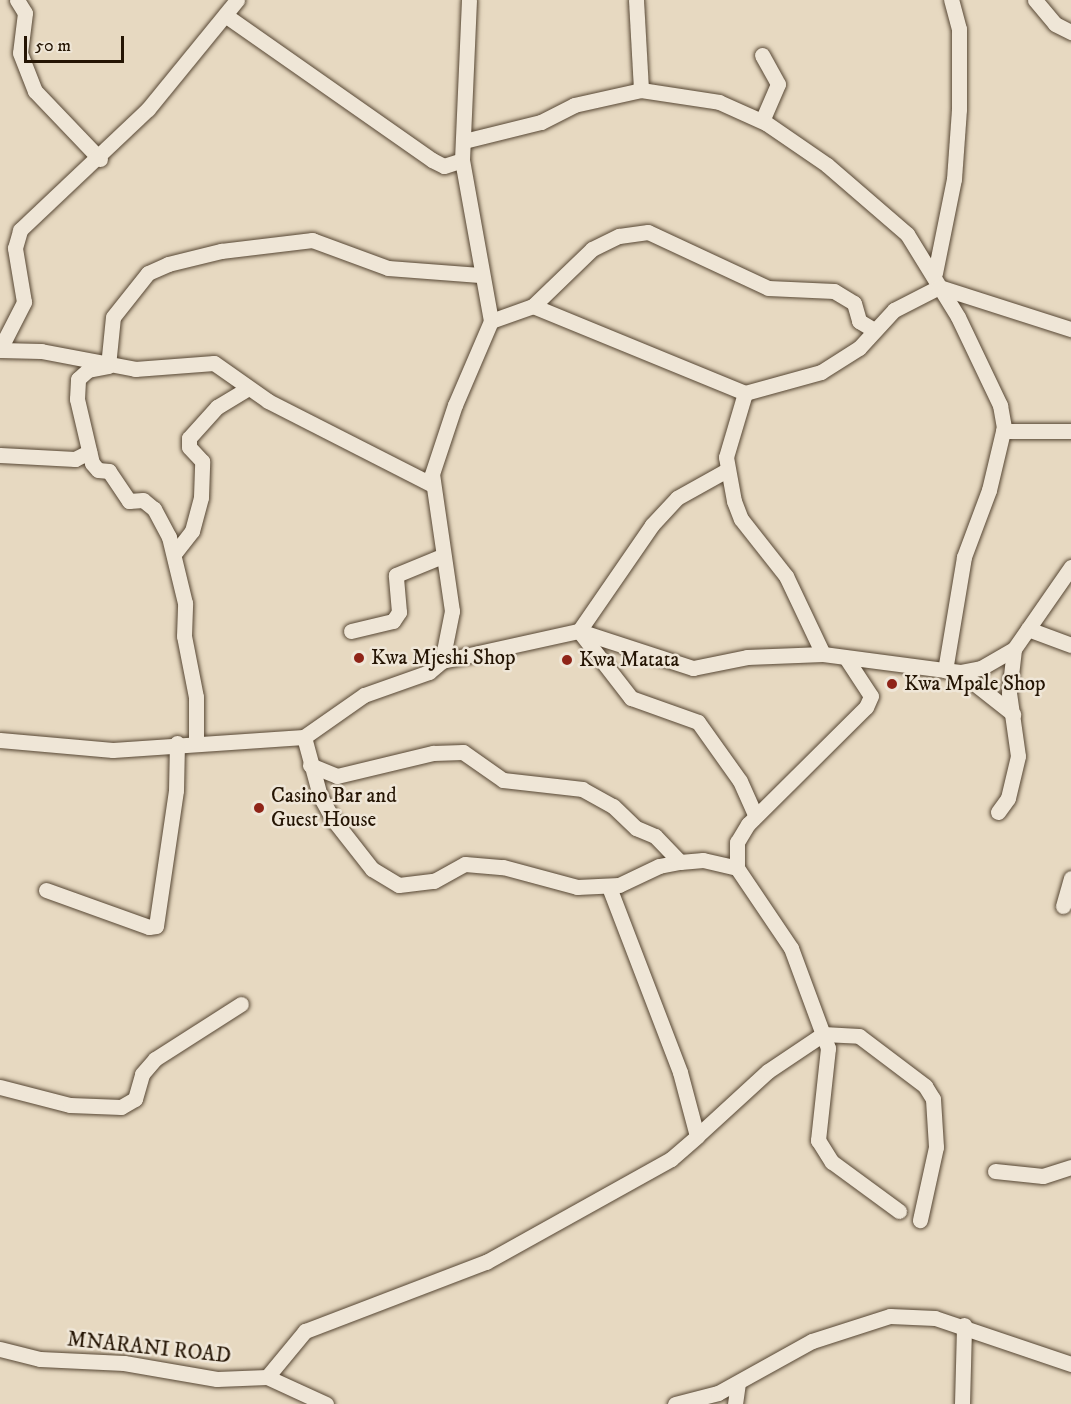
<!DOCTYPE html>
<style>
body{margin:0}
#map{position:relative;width:1071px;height:1404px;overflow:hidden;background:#e7d9c1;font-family:"IM FELL DW Pica",serif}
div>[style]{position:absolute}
.roads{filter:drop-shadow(0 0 2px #564633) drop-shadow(0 0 2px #564633)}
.minor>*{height:15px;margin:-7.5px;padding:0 7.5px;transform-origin:7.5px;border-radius:7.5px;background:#efe6d7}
.dots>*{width:16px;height:16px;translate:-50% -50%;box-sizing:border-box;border:3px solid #efe6d7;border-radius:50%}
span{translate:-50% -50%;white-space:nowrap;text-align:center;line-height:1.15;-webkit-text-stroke:5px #efe6d7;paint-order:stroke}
.poi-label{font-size:21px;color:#251504}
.left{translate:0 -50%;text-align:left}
.street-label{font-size:21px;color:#251504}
.scale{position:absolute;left:24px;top:36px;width:100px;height:27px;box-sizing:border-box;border:3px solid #251504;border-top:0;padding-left:8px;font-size:18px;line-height:21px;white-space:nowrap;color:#251504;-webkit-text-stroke:4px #efe6d7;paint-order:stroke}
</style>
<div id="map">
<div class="roads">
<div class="minor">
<i style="left:17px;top:0;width:15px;rotate:58deg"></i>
<i style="left:25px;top:13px;width:40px;rotate:97.1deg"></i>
<i style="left:20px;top:53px;width:41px;rotate:68.5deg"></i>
<i style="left:35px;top:91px;width:94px;rotate:46.3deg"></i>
<i style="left:636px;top:0;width:90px;rotate:86.8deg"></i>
<i style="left:1035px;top:0;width:31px;rotate:50deg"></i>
<i style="left:1055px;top:24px;width:18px;rotate:27deg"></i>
<i style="left:225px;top:15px;width:253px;rotate:35deg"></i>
<i style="left:432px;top:160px;width:13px;rotate:27deg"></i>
<i style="left:444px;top:166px;width:19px;rotate:-18deg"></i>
<i style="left:762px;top:55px;width:33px;rotate:61deg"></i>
<i style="left:778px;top:84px;width:40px;rotate:113.4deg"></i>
<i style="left:464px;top:141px;width:79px;rotate:-13.9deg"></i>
<i style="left:541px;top:122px;width:37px;rotate:-27deg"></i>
<i style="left:574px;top:105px;width:69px;rotate:-12.6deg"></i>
<i style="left:641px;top:90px;width:79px;rotate:8.7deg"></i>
<i style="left:719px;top:102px;width:51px;rotate:24.1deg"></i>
<i style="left:766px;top:123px;width:74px;rotate:34.5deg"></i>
<i style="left:827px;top:165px;width:106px;rotate:40.8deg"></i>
<i style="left:907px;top:234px;width:97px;rotate:58.4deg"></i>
<i style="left:958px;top:317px;width:98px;rotate:64.5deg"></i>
<i style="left:1000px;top:405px;width:22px;rotate:80deg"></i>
<i style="left:1004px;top:427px;width:65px;rotate:103.4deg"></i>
<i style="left:989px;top:490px;width:72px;rotate:110.5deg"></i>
<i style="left:964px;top:557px;width:115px;rotate:99.5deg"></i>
<i style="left:935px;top:273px;width:96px;rotate:-78.6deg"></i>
<i style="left:954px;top:179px;width:70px;rotate:-85.9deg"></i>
<i style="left:959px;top:109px;width:80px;rotate:-90deg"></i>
<i style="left:959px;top:29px;width:30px;rotate:-105deg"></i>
<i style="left:533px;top:306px;width:82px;rotate:-44deg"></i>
<i style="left:592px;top:249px;width:30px;rotate:-26deg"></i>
<i style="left:619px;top:236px;width:29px;rotate:-8deg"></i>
<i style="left:648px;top:232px;width:132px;rotate:25deg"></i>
<i style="left:768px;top:288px;width:66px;rotate:2.6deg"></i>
<i style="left:834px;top:291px;width:23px;rotate:31deg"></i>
<i style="left:854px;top:303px;width:19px;rotate:74deg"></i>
<i style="left:859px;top:321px;width:17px;rotate:31deg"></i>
<i style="left:491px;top:321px;width:45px;rotate:-19.7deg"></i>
<i style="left:533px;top:306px;width:229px;rotate:22.3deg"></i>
<i style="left:745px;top:393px;width:79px;rotate:-15.4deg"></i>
<i style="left:821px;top:372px;width:45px;rotate:-32.3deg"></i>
<i style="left:859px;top:348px;width:52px;rotate:-47.4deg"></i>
<i style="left:894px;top:310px;width:51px;rotate:-27.1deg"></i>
<i style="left:939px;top:287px;width:139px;rotate:17.7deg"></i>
<i style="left:0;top:349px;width:53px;rotate:-62.9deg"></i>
<i style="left:24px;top:302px;width:55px;rotate:-99.5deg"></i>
<i style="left:15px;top:248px;width:19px;rotate:-74deg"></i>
<i style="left:20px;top:230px;width:176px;rotate:-43.4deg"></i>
<i style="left:148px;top:109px;width:141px;rotate:-50.8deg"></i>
<i style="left:0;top:350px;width:41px;rotate:1.4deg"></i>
<i style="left:41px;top:351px;width:96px;rotate:10.8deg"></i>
<i style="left:135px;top:369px;width:79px;rotate:-4.3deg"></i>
<i style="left:214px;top:363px;width:66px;rotate:35.1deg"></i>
<i style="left:268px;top:401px;width:183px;rotate:27deg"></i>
<i style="left:745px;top:393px;width:67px;rotate:106.5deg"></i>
<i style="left:726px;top:457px;width:45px;rotate:79.7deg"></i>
<i style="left:734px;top:501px;width:19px;rotate:69deg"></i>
<i style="left:741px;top:519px;width:73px;rotate:51.7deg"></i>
<i style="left:786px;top:576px;width:86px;rotate:64.6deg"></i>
<i style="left:1003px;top:431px;width:68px"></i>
<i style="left:0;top:455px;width:75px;rotate:3.1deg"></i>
<i style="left:75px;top:459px;width:16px;rotate:-27deg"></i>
<i style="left:727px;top:470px;width:57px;rotate:150.8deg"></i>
<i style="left:677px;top:498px;width:37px;rotate:133deg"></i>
<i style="left:652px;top:525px;width:129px;rotate:124.6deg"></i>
<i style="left:579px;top:631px;width:85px;rotate:52.2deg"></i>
<i style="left:631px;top:698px;width:71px;rotate:19.7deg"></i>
<i style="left:698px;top:722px;width:72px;rotate:54.6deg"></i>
<i style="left:740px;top:781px;width:37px;rotate:66deg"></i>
<i style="left:174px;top:554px;width:29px;rotate:-52deg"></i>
<i style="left:192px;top:531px;width:35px;rotate:-75deg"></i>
<i style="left:201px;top:497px;width:36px;rotate:-88deg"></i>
<i style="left:202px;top:461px;width:19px;rotate:-133deg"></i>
<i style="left:189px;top:447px;width:9px;rotate:-90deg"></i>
<i style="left:189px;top:438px;width:42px;rotate:-47.9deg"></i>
<i style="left:217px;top:407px;width:37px;rotate:-31deg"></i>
<i style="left:1028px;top:629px;width:46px;rotate:20.4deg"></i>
<i style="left:351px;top:631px;width:43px;rotate:-13.4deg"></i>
<i style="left:393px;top:621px;width:11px;rotate:-56deg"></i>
<i style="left:399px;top:612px;width:37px;rotate:-95deg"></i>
<i style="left:396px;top:575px;width:50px;rotate:-22.4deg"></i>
<i style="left:846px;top:658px;width:45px;rotate:56.7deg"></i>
<i style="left:871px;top:696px;width:12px;rotate:114deg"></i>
<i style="left:866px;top:707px;width:166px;rotate:135.2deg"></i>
<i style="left:748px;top:824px;width:21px;rotate:121deg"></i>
<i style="left:737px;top:842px;width:26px;rotate:90deg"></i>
<i style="left:737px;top:868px;width:97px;rotate:56deg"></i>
<i style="left:791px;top:948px;width:107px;rotate:69.7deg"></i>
<i style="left:828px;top:1048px;width:93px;rotate:96.2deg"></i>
<i style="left:818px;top:1140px;width:26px;rotate:58deg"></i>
<i style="left:832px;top:1162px;width:83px;rotate:36.2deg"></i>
<i style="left:442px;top:661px;width:140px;rotate:-12.4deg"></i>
<i style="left:579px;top:631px;width:120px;rotate:18deg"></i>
<i style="left:693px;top:668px;width:55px;rotate:-11.5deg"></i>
<i style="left:747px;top:657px;width:76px;rotate:-2.3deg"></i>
<i style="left:823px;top:654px;width:138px;rotate:7.5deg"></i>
<i style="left:960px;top:672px;width:21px;rotate:-11deg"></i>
<i style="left:981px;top:668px;width:38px;rotate:-30deg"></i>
<i style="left:1014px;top:649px;width:100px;rotate:-55.2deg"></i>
<i style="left:960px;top:672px;width:68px;rotate:38.4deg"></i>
<i style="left:304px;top:737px;width:61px;rotate:74.8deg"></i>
<i style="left:320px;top:796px;width:25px;rotate:61deg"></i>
<i style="left:332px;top:818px;width:65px;rotate:51.9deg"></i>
<i style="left:372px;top:869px;width:31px;rotate:31deg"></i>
<i style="left:399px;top:885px;width:35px;rotate:-7deg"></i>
<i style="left:434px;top:881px;width:35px;rotate:-29deg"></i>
<i style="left:465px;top:864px;width:38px;rotate:5deg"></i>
<i style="left:503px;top:867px;width:77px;rotate:15.1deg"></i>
<i style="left:577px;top:887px;width:42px;rotate:-2.7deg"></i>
<i style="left:619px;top:885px;width:44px;rotate:-25.4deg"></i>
<i style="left:659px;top:866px;width:21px;rotate:-11deg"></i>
<i style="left:680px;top:862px;width:23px;rotate:-5deg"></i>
<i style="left:703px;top:860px;width:35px;rotate:13deg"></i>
<i style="left:0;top:740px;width:113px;rotate:5.1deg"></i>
<i style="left:113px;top:750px;width:191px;rotate:-3.9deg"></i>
<i style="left:304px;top:737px;width:73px;rotate:-35deg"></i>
<i style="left:364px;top:695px;width:69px;rotate:-19.5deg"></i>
<i style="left:429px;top:672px;width:17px;rotate:-40deg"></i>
<i style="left:442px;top:661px;width:51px;rotate:-78.7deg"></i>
<i style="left:452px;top:611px;width:138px;rotate:-98.3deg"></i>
<i style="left:432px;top:474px;width:73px;rotate:-71.6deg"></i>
<i style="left:455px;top:405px;width:91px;rotate:-66.8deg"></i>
<i style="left:491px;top:321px;width:164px;rotate:-100.2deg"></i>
<i style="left:462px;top:160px;width:160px;rotate:-87.5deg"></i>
<i style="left:196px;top:741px;width:44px;rotate:-90deg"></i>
<i style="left:196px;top:697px;width:62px;rotate:-101.1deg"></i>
<i style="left:184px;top:636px;width:33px;rotate:-88deg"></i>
<i style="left:185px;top:603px;width:68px;rotate:-103.6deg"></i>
<i style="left:169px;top:537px;width:32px;rotate:-118deg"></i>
<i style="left:154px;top:509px;width:14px;rotate:-141deg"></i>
<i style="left:143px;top:500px;width:14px;rotate:176deg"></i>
<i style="left:129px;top:501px;width:36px;rotate:-124deg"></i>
<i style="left:109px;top:471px;width:11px;rotate:-175deg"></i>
<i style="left:98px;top:470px;width:9px;rotate:-131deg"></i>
<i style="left:92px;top:463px;width:66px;rotate:-103.2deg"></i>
<i style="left:77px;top:399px;width:20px;rotate:-87deg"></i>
<i style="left:78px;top:379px;width:13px;rotate:-42deg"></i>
<i style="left:88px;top:370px;width:20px;rotate:-11deg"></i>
<i style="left:108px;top:366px;width:49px;rotate:-84.2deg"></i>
<i style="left:113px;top:317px;width:56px;rotate:-51.5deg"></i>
<i style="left:148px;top:273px;width:22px;rotate:-24deg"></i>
<i style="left:168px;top:264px;width:55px;rotate:-13.8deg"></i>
<i style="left:221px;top:251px;width:92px;rotate:-6.9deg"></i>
<i style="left:312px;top:240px;width:81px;rotate:20.2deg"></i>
<i style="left:388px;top:268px;width:92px;rotate:4.4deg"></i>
<i style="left:310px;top:765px;width:29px;rotate:22deg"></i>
<i style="left:337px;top:776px;width:99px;rotate:-13.5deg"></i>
<i style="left:433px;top:753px;width:30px;rotate:-2deg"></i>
<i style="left:463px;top:752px;width:49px;rotate:35deg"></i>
<i style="left:503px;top:780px;width:80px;rotate:6.5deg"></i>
<i style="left:582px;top:789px;width:35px;rotate:29deg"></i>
<i style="left:613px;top:806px;width:32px;rotate:44deg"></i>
<i style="left:636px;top:828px;width:21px;rotate:23deg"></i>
<i style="left:655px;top:836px;width:36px;rotate:46deg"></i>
<i style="left:998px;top:812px;width:17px;rotate:-54deg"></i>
<i style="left:1008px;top:798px;width:43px;rotate:-76.6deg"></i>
<i style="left:1018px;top:756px;width:64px;rotate:-98.1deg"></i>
<i style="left:1009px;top:693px;width:44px;rotate:-83.5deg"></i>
<i style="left:46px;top:890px;width:109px;rotate:19.8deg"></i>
<i style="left:149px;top:927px;width:7px;rotate:-8deg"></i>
<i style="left:156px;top:926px;width:137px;rotate:-81.6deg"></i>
<i style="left:176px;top:790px;width:47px;rotate:-88.8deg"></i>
<i style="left:1063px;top:906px;width:29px;rotate:-74deg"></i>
<i style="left:0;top:1087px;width:72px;rotate:14.4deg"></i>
<i style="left:70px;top:1105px;width:51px;rotate:2.2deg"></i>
<i style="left:121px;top:1107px;width:16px;rotate:-30deg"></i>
<i style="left:135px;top:1099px;width:26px;rotate:-74deg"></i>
<i style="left:142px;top:1074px;width:20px;rotate:-49deg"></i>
<i style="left:155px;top:1059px;width:102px;rotate:-32.6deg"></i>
<i style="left:697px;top:1136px;width:96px;rotate:-42.5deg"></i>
<i style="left:768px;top:1071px;width:66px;rotate:-33.9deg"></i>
<i style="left:823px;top:1034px;width:36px;rotate:3deg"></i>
<i style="left:859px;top:1036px;width:83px;rotate:37.1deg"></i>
<i style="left:925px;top:1086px;width:15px;rotate:58deg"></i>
<i style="left:933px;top:1099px;width:48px;rotate:86.4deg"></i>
<i style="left:936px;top:1147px;width:75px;rotate:102.4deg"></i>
<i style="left:995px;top:1171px;width:48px;rotate:5.9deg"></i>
<i style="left:1043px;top:1176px;width:29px;rotate:-18deg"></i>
<i style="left:0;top:1349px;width:41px;rotate:14deg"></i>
<i style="left:40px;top:1359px;width:84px;rotate:2.7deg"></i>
<i style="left:124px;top:1363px;width:94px;rotate:9.8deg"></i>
<i style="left:217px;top:1379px;width:50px;rotate:-2.3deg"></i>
<i style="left:267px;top:1377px;width:65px;rotate:24.6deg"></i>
<i style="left:267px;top:1377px;width:60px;rotate:-50.4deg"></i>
<i style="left:305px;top:1331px;width:194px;rotate:-20.9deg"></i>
<i style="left:486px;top:1262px;width:212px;rotate:-29.1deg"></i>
<i style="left:671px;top:1159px;width:35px;rotate:-41deg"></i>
<i style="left:697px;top:1136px;width:66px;rotate:-104.9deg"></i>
<i style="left:680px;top:1072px;width:198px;rotate:-111deg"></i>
<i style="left:675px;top:1404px;width:44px;rotate:-14.3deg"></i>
<i style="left:718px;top:1393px;width:107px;rotate:-29deg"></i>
<i style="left:812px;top:1341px;width:82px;rotate:-17.8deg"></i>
<i style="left:890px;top:1316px;width:45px;rotate:2.5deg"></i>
<i style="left:935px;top:1318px;width:144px;rotate:18.7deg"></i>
<i style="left:735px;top:1404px;width:21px;rotate:-82deg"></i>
<i style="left:962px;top:1404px;width:79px;rotate:-88.5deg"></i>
</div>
</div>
<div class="dots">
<i style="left:359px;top:658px;background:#8f2418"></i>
<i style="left:567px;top:660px;background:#8f2418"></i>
<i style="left:892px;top:684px;background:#8f2418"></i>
<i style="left:259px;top:808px;background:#8f2418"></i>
</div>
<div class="poi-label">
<span class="left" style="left:371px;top:658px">Kwa Mjeshi Shop</span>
<span class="left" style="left:579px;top:660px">Kwa Matata</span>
<span class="left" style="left:904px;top:684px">Kwa Mpale Shop</span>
<span class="left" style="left:271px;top:808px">Casino Bar and<br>Guest House</span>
</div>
<div class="street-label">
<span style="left:149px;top:1348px;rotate:6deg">MNARANI ROAD</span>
</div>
<div class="scale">50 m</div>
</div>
